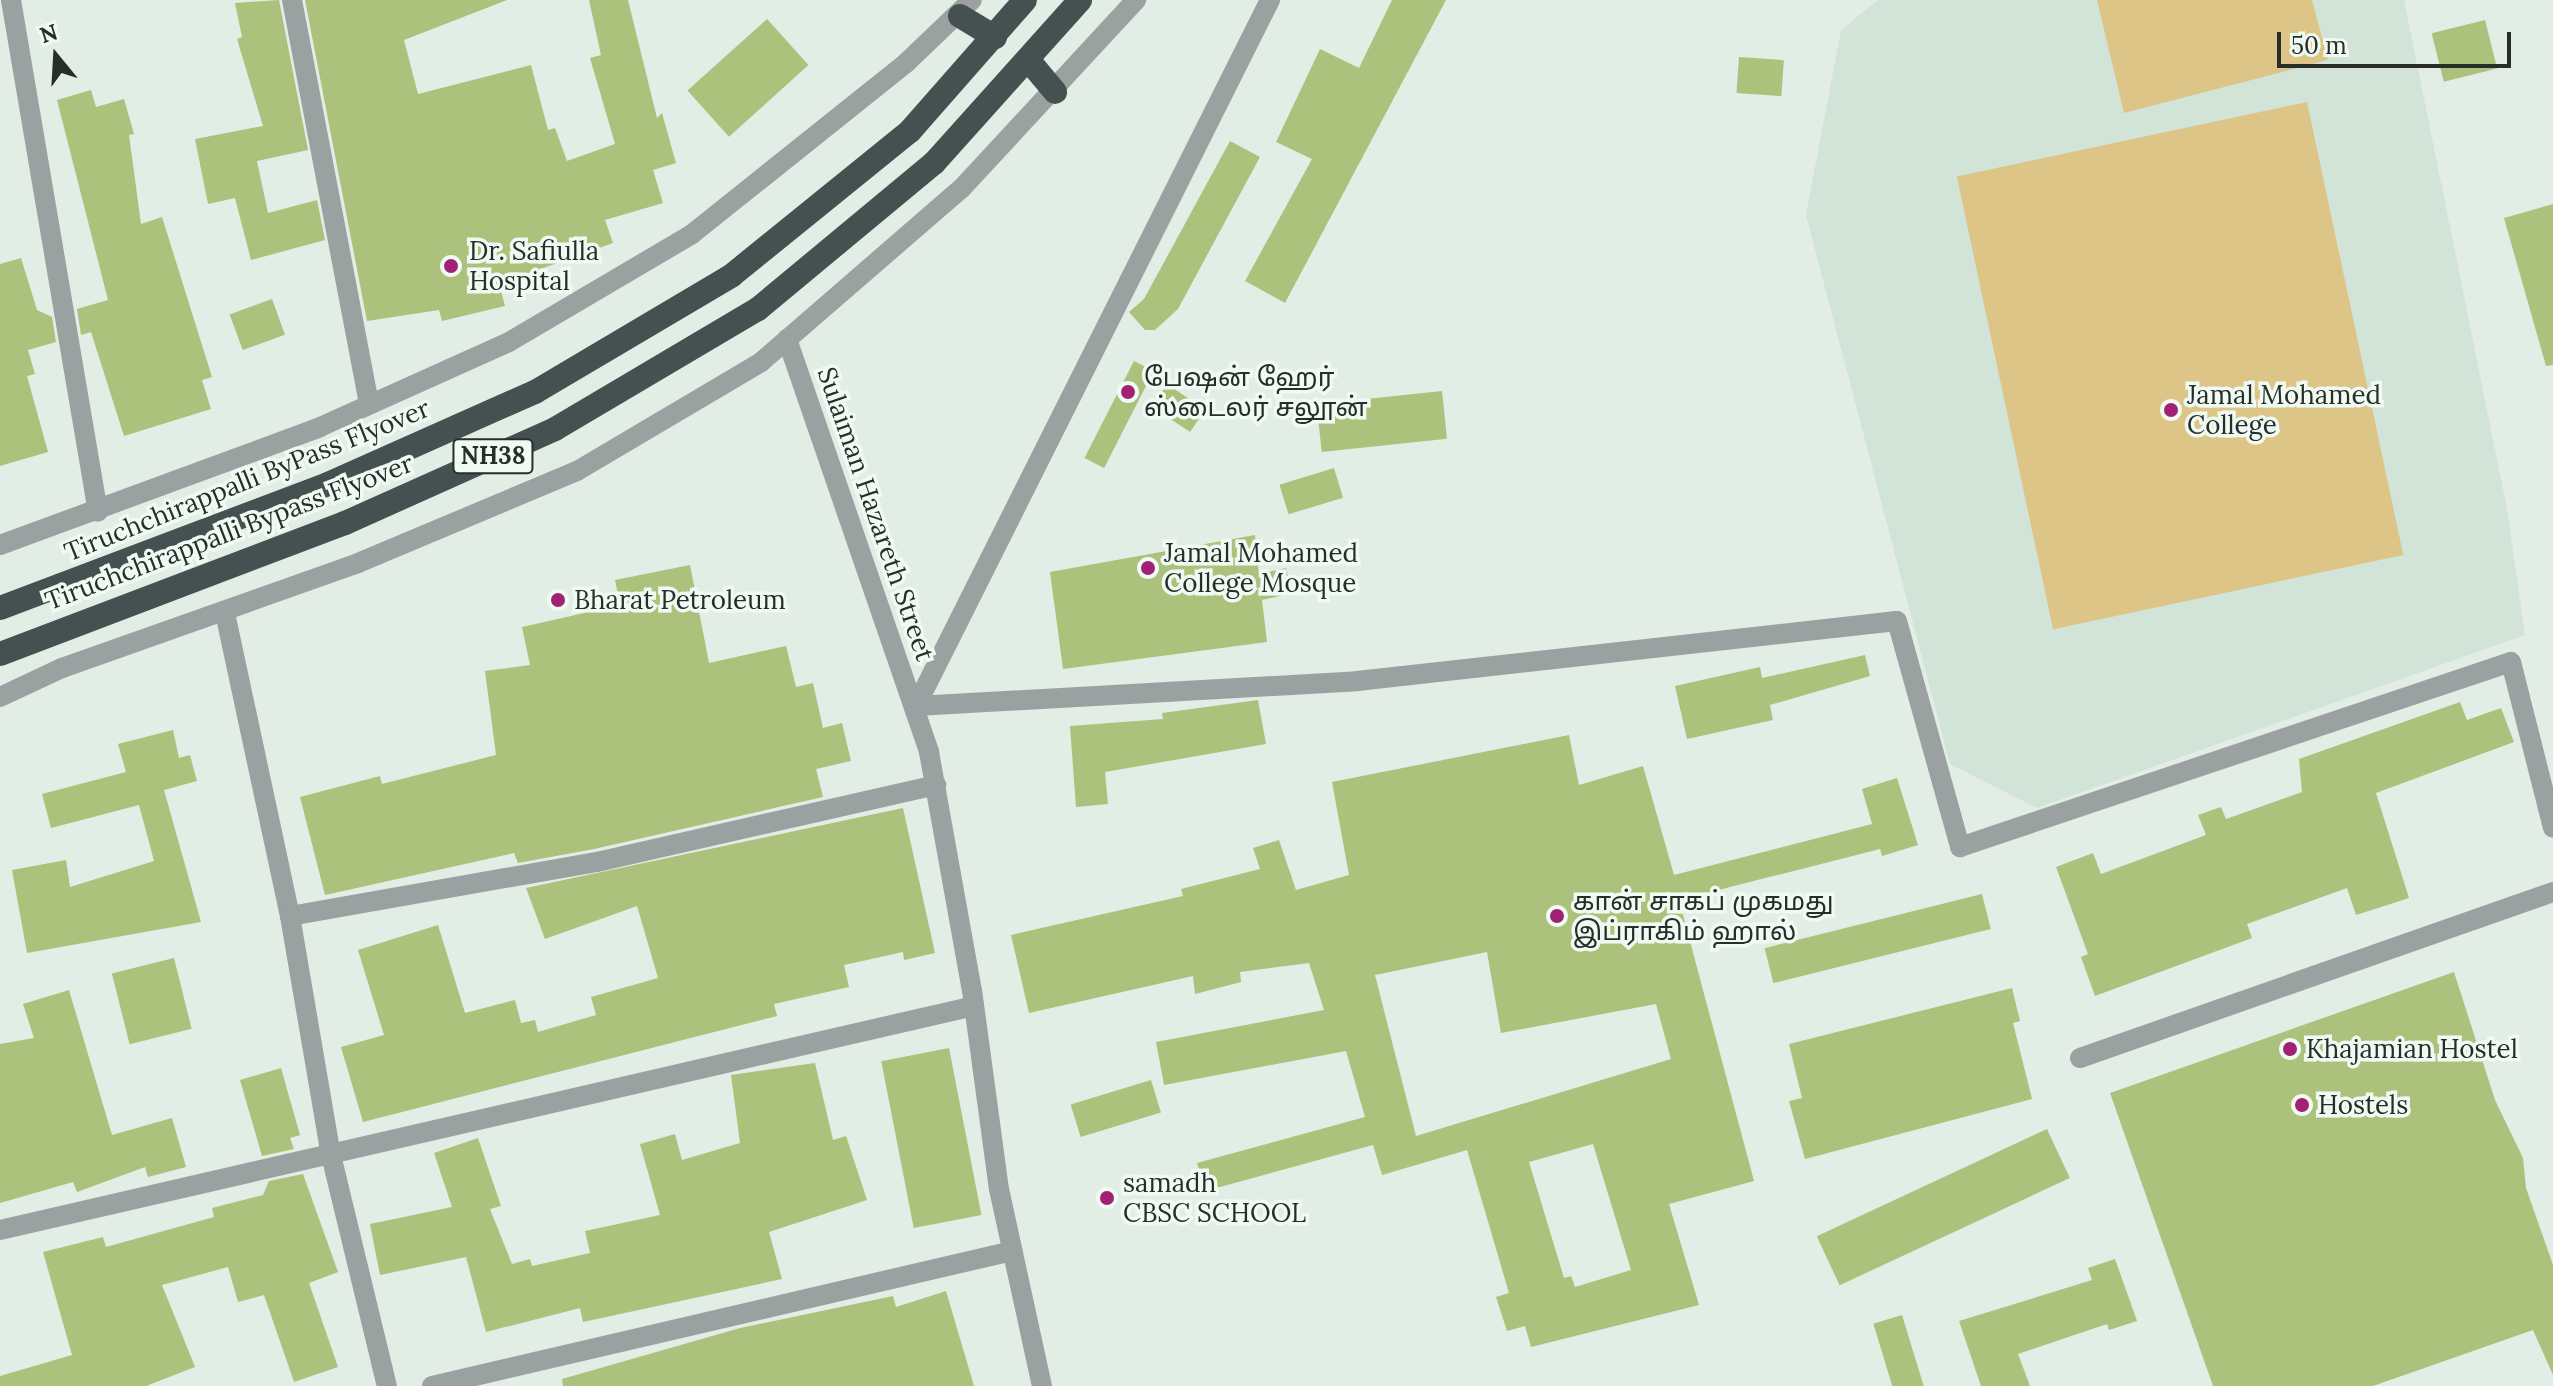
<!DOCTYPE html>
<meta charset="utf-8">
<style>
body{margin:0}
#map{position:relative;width:2553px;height:1386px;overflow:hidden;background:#e1ede5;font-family:Lora,"Noto Sans Tamil",serif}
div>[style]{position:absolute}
.built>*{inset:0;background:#d1e4d7}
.green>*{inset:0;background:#ddc487;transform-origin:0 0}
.building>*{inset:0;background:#acc17c;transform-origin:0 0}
.minor>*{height:20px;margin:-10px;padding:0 10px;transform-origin:10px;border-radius:10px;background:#9ba1a1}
.highway>*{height:24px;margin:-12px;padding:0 12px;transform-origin:12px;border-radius:12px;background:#445150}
.dots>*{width:22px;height:22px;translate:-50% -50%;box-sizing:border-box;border:4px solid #eefaf2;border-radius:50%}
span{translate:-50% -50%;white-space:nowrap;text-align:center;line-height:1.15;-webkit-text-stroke:7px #eefaf2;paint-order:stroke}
.shield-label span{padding:2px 6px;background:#eefaf2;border:2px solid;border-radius:6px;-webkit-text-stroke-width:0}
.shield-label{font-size:24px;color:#292d2a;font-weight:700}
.poi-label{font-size:26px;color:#292d2a}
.left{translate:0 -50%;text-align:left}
.street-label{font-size:26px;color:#292d2a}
.north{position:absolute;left:16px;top:16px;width:80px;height:80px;-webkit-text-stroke:6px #eefaf2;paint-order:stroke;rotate:342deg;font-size:22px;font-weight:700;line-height:32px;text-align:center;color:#292d2a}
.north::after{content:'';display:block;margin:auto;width:28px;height:36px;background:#292d2a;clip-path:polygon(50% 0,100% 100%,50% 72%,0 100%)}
.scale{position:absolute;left:2277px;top:32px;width:234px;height:36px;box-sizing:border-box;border:4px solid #292d2a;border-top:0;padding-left:10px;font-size:24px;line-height:28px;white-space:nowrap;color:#292d2a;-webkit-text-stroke:6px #eefaf2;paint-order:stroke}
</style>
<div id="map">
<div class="built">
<i style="clip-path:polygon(1878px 0,2404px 0,2507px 509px,2525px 635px,2037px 808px,1950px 764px,1806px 215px,1841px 30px)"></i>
</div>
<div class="green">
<i style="clip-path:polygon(2097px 0,2312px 0,2328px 60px,2124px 113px)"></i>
<i style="left:2307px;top:102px;width:463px;height:358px;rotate:78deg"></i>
</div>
<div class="building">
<i style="clip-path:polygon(279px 0,308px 150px,257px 161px,268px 213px,317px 200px,325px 240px,251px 260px,235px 198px,208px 204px,195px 139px,263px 126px,237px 39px,242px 37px,235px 3px)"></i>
<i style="clip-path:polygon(305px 0,507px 0,404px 40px,418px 94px,531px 65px,548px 130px,555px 128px,567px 161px,615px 144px,590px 58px,601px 55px,589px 0,628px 0,657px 118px,662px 113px,676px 163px,653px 170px,663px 203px,605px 220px,613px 243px,499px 284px,505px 306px,442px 321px,439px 310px,367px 321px)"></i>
<i style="clip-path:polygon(1392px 0,1446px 0,1285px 303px,1245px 281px,1312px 159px,1276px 142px,1320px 49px,1359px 68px)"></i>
<i style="left:767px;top:19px;width:62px;height:107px;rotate:48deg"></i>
<i style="left:2485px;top:20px;width:50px;height:55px;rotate:76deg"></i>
<i style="left:1739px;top:57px;width:45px;height:36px;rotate:4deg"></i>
<i style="clip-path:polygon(91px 90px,96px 107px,124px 99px,134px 134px,129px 135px,141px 224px,162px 217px,212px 377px,202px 380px,211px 409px,124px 436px,91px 332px,81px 335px,77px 309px,108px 300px,57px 100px)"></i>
<i style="clip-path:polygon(1230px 141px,1260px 157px,1178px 309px,1155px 330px,1145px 330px,1129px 312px,1144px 299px)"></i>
<i style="clip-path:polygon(2553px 204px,2553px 365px,2546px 366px,2504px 218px)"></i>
<i style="clip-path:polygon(21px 258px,37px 310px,52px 317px,56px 342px,28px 350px,35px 374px,27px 376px,48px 452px,0 466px,0 264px)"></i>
<i style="left:272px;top:299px;width:38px;height:45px;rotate:70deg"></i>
<i style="left:1134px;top:361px;width:22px;height:109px;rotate:27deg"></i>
<i style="left:1167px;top:384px;width:46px;height:27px;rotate:34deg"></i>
<i style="left:1442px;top:391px;width:48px;height:126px;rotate:84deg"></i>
<i style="left:1334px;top:468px;width:31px;height:57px;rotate:73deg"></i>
<i style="clip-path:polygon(1255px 535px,1259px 574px,1286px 568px,1292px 593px,1262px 600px,1267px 642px,1063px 669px,1050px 572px)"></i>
<i style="clip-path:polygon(690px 565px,709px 663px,786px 646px,796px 687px,813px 683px,823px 728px,842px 723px,851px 761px,816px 769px,823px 797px,594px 849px,518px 863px,514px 853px,325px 895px,300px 797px,380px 776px,382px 784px,496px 755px,485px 671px,530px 665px,522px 627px,620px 605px,615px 580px)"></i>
<i style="clip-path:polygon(1865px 655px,1870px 676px,1770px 705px,1773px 720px,1687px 739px,1675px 686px,1760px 667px,1762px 678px)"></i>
<i style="clip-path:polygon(1258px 700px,1266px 744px,1105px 772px,1108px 804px,1076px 807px,1070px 726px,1163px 719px,1162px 713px)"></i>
<i style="clip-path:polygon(2460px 702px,2467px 720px,2501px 708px,2514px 742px,2376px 793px,2409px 898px,2356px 915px,2347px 888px,2247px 924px,2252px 938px,2095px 996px,2081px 957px,2088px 954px,2056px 867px,2093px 853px,2101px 874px,2206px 835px,2198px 815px,2221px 807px,2226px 819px,2302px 792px,2299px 759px)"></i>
<i style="clip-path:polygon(173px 730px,179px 758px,190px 755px,197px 781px,164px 790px,201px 922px,27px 953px,12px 870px,66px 860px,70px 887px,154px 861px,139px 805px,51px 828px,42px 794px,126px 772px,118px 744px)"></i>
<i style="clip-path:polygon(evenodd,1569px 735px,1579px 785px,1643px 766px,1674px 875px,1872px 824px,1862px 789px,1897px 778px,1918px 845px,1882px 856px,1880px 849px,1679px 900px,1754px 1181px,1669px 1204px,1699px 1305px,1531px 1347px,1525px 1326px,1507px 1331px,1496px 1297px,1509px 1293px,1467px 1150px,1382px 1175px,1373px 1145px,1205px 1191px,1197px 1163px,1365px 1117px,1346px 1051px,1164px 1085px,1156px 1042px,1324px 1010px,1309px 963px,1240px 972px,1241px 982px,1195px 994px,1193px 976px,1029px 1013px,1011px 935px,1183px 896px,1181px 889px,1260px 869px,1253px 848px,1279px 840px,1296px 890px,1349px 875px,1332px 782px,1569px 735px,1487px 952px,1501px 1033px,1656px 1004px,1671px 1059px,1416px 1136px,1375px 975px,1487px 952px,1569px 735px,1593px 1144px,1631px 1270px,1575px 1287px,1571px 1276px,1564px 1278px,1529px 1162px,1593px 1144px)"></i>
<i style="clip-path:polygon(903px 808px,935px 953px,904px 960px,903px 952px,844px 965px,849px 987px,774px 1004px,777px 1016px,363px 1122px,341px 1047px,384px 1035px,358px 950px,438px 925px,465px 1013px,515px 1000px,521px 1023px,535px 1020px,538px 1032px,596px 1015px,591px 997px,658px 978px,637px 906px,545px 939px,526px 888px)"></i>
<i style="left:1982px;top:894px;width:36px;height:224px;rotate:76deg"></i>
<i style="left:174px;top:958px;width:73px;height:64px;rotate:76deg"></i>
<i style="clip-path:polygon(2454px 972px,2495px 1100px,2523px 1158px,2526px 1188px,2553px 1265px,2553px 1375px,2533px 1330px,2373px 1386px,2213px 1386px,2110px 1093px)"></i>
<i style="clip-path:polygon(2012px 988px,2020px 1021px,2013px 1023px,2032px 1099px,1805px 1159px,1789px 1101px,1802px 1098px,1789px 1044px)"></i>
<i style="clip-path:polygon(69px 990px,112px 1135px,172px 1118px,186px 1167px,148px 1177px,145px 1167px,77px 1192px,73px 1182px,0 1203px,0 1044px,34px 1038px,23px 1004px)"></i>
<i style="left:949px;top:1048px;width:170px;height:69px;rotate:79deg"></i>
<i style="clip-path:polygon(815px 1063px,833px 1140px,846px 1136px,867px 1200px,769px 1232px,782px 1279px,583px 1322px,580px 1308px,486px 1332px,466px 1257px,380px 1275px,370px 1224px,452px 1207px,434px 1153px,478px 1138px,501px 1206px,490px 1209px,512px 1264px,530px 1259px,532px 1266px,590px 1253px,585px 1231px,660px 1215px,640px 1144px,675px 1134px,682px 1160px,740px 1143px,731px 1075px)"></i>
<i style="clip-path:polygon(281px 1068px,300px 1135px,290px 1138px,294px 1149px,262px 1156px,240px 1080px)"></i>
<i style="left:1151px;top:1080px;width:34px;height:84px;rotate:73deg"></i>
<i style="left:2047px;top:1129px;width:54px;height:254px;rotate:65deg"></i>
<i style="clip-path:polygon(303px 1174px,338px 1272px,309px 1283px,338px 1367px,294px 1382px,264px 1295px,238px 1302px,228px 1267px,162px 1285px,195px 1367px,146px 1386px,0 1386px,0 1376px,72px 1355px,43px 1252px,103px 1237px,106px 1247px,214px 1217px,212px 1208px,263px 1195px,269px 1181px)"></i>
<i style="clip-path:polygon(2115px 1259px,2137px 1321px,2109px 1330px,2107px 1324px,2018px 1354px,2030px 1386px,1981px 1386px,1959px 1321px,2092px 1280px,2088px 1268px)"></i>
<i style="clip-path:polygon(946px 1291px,974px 1386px,563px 1386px,562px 1379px,740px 1328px,893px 1296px,896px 1307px)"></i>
<i style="left:1902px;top:1315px;width:74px;height:30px;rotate:73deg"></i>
</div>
<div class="minor">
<i style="left:11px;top:0;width:519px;rotate:80.36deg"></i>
<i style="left:292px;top:0;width:410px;rotate:79.2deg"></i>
<i style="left:787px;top:339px;width:437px;rotate:71deg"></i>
<i style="left:929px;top:752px;width:242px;rotate:79.8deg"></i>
<i style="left:972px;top:990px;width:201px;rotate:82.3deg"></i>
<i style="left:999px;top:1189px;width:202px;rotate:77.7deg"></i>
<i style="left:0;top:545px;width:341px;rotate:-20.2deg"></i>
<i style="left:320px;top:427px;width:207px;rotate:-24.2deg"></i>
<i style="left:509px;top:342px;width:212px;rotate:-30.5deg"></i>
<i style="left:692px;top:234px;width:274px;rotate:-38.6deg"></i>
<i style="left:906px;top:63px;width:91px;rotate:-43.7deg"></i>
<i style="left:225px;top:613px;width:310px;rotate:77.9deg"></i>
<i style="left:290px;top:916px;width:238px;rotate:80.3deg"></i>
<i style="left:330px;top:1151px;width:242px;rotate:76.4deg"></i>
<i style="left:0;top:697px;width:68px;rotate:-25.1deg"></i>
<i style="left:62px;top:668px;width:314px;rotate:-19.5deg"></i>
<i style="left:358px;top:563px;width:238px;rotate:-22.8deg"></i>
<i style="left:577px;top:471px;width:214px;rotate:-30.6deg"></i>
<i style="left:761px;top:362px;width:264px;rotate:-40.9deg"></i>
<i style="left:961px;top:189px;width:258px;rotate:-47.2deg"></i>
<i style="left:916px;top:706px;width:442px;rotate:-3.2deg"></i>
<i style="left:1357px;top:681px;width:543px;rotate:-6.34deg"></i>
<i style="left:1897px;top:621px;width:235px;rotate:74.4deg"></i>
<i style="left:1960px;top:847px;width:581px;rotate:-18.56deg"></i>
<i style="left:2511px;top:662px;width:171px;rotate:75.8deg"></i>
<i style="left:916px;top:706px;width:790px;rotate:-63.37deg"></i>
<i style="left:290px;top:916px;width:312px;rotate:-10deg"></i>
<i style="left:597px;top:862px;width:348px;rotate:-12.8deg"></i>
<i style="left:2080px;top:1058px;width:501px;rotate:-19.34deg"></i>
<i style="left:0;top:1230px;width:999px;rotate:-12.95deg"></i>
<i style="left:432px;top:1386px;width:596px;rotate:-13.1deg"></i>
</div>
<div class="highway">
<i style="left:960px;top:16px;width:41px;rotate:31deg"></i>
<i style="left:1030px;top:62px;width:39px;rotate:50deg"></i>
<i style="left:0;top:608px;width:351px;rotate:-20.7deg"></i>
<i style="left:328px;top:484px;width:227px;rotate:-24deg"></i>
<i style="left:535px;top:392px;width:228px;rotate:-30.6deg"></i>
<i style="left:731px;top:276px;width:230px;rotate:-39deg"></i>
<i style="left:910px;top:131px;width:174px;rotate:-48.7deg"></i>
<i style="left:0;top:654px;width:369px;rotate:-20.8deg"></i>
<i style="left:345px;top:523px;width:230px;rotate:-24.1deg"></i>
<i style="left:555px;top:429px;width:236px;rotate:-30.6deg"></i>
<i style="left:758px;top:309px;width:229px;rotate:-39.7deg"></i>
<i style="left:934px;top:163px;width:219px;rotate:-48.1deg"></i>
</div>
<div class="dots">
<i style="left:451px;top:266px;background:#a12174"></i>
<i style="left:1128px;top:392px;background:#a12174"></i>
<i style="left:2171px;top:410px;background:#a12174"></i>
<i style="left:1148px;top:568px;background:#a12174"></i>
<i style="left:558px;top:600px;background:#a12174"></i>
<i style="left:1557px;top:916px;background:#a12174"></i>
<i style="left:2290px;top:1049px;background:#a12174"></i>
<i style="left:2302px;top:1105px;background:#a12174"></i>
<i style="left:1107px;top:1198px;background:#a12174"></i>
</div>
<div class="shield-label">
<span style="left:493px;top:456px">NH38</span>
</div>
<div class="poi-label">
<span class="left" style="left:469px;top:266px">Dr. Safiulla<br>Hospital</span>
<span class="left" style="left:1144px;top:392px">பேஷன் ஹேர்<br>ஸ்டைலர் சலூன்</span>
<span class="left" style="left:2187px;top:410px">Jamal Mohamed<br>College</span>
<span class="left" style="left:1164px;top:568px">Jamal Mohamed<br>College Mosque</span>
<span class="left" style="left:574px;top:600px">Bharat Petroleum</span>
<span class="left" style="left:1573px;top:916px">கான் சாகப் முகமது<br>இப்ராகிம் ஹால்</span>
<span class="left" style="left:2306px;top:1049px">Khajamian Hostel</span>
<span class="left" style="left:2318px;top:1105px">Hostels</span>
<span class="left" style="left:1123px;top:1198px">samadh<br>CBSC SCHOOL</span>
</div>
<div class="street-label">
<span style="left:247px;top:480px;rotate:-22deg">Tiruchchirappalli ByPass Flyover</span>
<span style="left:876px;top:514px;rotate:71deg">Sulaiman Hazareth Street</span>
<span style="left:229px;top:532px;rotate:-21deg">Tiruchchirappalli Bypass Flyover</span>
</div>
<div class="north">N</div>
<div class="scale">50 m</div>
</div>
